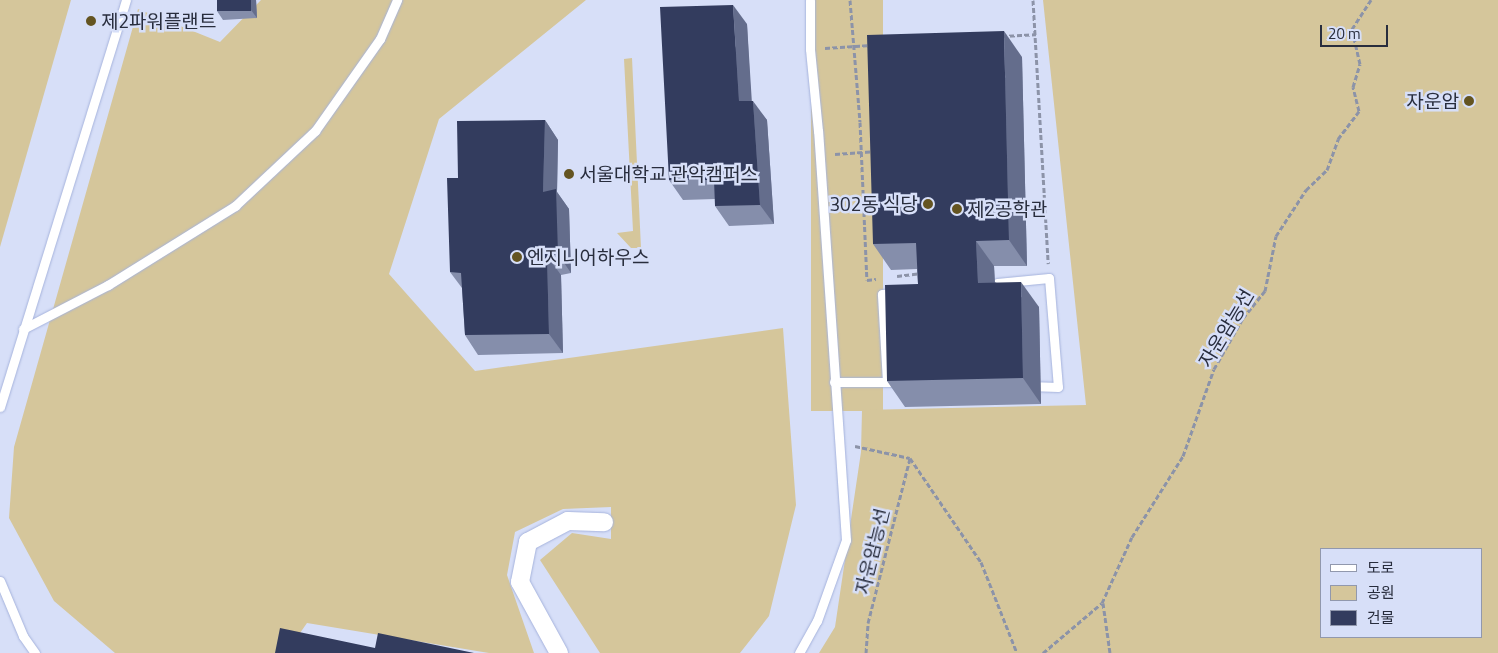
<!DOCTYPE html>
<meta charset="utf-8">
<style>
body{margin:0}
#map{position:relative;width:1498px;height:653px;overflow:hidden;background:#d7dff8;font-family:"Titillium Web","Noto Sans KR",sans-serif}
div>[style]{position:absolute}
.green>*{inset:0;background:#d5c69b;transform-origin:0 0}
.path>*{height:3px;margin-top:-1.5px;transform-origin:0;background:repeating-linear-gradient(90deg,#8c93a8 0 5px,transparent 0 7.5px)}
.roads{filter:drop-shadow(0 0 1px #a6b3dc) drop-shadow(0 0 1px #a6b3dc)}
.lane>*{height:9px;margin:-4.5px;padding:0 4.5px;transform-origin:4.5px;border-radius:4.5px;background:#fff}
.street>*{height:18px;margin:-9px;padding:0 9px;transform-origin:9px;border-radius:9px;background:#fff}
.wall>*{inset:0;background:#858eab}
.shaded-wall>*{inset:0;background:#646d8c}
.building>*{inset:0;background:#333c5e;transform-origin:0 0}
.dots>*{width:14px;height:14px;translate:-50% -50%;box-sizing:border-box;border:2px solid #d7dff8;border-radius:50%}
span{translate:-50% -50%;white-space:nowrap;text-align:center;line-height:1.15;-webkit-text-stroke:5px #d7dff8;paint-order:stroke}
.poi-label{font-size:19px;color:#282d3d}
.left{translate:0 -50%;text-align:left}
.right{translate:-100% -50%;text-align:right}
.street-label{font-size:19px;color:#282d3d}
.legend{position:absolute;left:1320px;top:548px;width:162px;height:90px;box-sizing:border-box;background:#d7dff8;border:1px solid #9198ad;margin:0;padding:6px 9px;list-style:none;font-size:15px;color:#282d3d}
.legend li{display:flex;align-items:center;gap:10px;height:25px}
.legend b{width:25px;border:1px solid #9198ad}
.scale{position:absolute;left:1320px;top:25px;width:68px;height:22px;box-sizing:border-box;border:2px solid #282d3d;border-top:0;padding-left:6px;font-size:15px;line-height:18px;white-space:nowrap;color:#282d3d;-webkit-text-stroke:4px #d7dff8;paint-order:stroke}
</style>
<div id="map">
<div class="green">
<i style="clip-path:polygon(0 0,71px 0,0 247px)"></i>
<i style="clip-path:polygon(261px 0,586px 0,439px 119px,389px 274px,475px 371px,783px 328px,796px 505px,769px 616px,740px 653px,600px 653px,540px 560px,572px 533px,611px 539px,611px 507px,563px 509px,515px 532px,507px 575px,534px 653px,489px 653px,307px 623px,286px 653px,115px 653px,54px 601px,9px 518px,14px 447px,138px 9px,220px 42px)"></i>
<i style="left:811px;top:0;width:72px;height:411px"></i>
<i style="clip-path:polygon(evenodd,1043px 0,1498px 0,1498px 653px,819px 653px,835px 627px,861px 452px,862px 410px,1086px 405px,1043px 0,1322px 549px,1482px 549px,1482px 637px,1322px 637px,1322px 549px)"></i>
<i style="clip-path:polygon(632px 58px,641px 248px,631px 248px,617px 233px,633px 231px,624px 59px)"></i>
</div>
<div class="path">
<i style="left:850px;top:0;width:122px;rotate:85.3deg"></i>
<i style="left:860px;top:122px;width:158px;rotate:87.5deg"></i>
<i style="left:867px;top:280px;width:9px;rotate:-6deg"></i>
<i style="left:1033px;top:0;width:264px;rotate:86.7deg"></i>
<i style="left:1002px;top:36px;width:34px;rotate:-3deg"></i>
<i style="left:825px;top:48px;width:46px;rotate:-3.7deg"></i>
<i style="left:835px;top:154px;width:39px;rotate:-4deg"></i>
<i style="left:897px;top:276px;width:23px;rotate:-7deg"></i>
<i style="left:855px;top:446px;width:56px;rotate:12.3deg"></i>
<i style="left:910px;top:458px;width:126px;rotate:55.7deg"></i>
<i style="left:981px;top:562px;width:98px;rotate:68.4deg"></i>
<i style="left:1103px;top:603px;width:50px;rotate:82deg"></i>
<i style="left:866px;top:653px;width:30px;rotate:-86deg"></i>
<i style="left:868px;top:623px;width:170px;rotate:-75.7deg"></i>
<i style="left:1043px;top:653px;width:77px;rotate:-40.3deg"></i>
<i style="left:1102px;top:603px;width:72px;rotate:-65.6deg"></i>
<i style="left:1132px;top:537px;width:96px;rotate:-57.8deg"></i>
<i style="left:1183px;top:456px;width:92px;rotate:-70.4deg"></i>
<i style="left:1214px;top:369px;width:59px;rotate:-60.4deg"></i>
<i style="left:1243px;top:318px;width:35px;rotate:-51deg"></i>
<i style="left:1265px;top:291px;width:56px;rotate:-78.7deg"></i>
<i style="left:1276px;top:236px;width:55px;rotate:-56.9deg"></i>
<i style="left:1306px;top:190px;width:29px;rotate:-44deg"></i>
<i style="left:1327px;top:170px;width:33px;rotate:-70deg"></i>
<i style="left:1338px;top:139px;width:35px;rotate:-53deg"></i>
<i style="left:1359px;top:111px;width:25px;rotate:-104deg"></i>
<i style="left:1353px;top:87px;width:24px;rotate:-73deg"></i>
<i style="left:1360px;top:64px;width:36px;rotate:-103deg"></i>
<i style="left:1352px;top:29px;width:35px;rotate:-57deg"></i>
</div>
<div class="roads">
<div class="lane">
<i style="left:997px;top:283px;width:52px;rotate:-5.5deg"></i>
<i style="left:1049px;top:278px;width:109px;rotate:85.3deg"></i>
<i style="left:1058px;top:387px;width:29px;rotate:-178deg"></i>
<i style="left:23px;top:329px;width:96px;rotate:-27.4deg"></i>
<i style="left:108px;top:285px;width:150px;rotate:-31.9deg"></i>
<i style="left:235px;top:206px;width:110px;rotate:-43.2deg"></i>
<i style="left:315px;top:131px;width:113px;rotate:-54.8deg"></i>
<i style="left:380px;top:39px;width:43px;rotate:-66.4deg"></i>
<i style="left:834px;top:382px;width:65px"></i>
<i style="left:887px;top:382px;width:88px;rotate:-93.3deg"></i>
<i style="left:882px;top:294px;width:15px;rotate:-4deg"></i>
<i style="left:0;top:407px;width:426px;rotate:-72.8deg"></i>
<i style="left:0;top:581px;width:60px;rotate:67.3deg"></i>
<i style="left:23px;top:636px;width:21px;rotate:55deg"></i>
<i style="left:799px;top:653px;width:37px;rotate:-61deg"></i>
<i style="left:817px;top:621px;width:86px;rotate:-70.3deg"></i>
<i style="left:846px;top:540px;width:410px;rotate:-93.9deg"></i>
<i style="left:818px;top:131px;width:82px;rotate:-95.6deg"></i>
<i style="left:810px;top:49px;width:49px;rotate:-90deg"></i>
</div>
<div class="street">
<i style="left:559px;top:653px;width:81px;rotate:-118.8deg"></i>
<i style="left:520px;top:582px;width:41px;rotate:-78.7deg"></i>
<i style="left:528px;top:542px;width:45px;rotate:-27.7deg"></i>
<i style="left:568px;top:521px;width:36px;rotate:2deg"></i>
</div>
</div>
<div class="wall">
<i style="clip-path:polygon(217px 0,256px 0,257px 18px,223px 20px,217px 11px)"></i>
<i style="clip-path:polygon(747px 24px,751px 101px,767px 120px,774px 224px,729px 226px,715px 206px,715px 199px,683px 200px,669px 180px)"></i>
<i style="clip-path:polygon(1022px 57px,1027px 266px,994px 266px,995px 282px,1039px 307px,1041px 404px,905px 407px,887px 381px,918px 284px,917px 269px,891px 270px,873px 244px)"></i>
<i style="clip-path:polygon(545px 120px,558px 140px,557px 192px,569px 209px,571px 273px,561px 275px,563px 353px,478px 355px,465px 335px,462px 288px,450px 272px,458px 178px)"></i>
</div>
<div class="shaded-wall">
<i style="clip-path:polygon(251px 0,256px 0,257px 18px,251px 10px)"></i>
<i style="clip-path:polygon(733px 5px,747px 24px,753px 120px,739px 101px)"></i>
<i style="clip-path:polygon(1004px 31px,1022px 57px,1027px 266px,1009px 240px)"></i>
<i style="clip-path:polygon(753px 101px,767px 120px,774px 224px,760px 205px)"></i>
<i style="clip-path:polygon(545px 120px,558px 140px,557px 192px,569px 209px,571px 273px,558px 254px,543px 192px)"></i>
<i style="clip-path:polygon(976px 241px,994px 266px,996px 308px,978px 283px)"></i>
<i style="clip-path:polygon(547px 256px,561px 275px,563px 353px,549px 334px)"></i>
<i style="clip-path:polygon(1021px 282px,1039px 307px,1041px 404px,1023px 378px)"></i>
</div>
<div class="building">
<i style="left:217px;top:0;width:34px;height:11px"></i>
<i style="clip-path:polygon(733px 5px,739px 101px,753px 101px,760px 205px,715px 206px,714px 180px,669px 180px,660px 7px)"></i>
<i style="clip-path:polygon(1004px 31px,1009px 240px,976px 241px,978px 283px,1021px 282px,1023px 378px,887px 381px,885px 285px,918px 284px,916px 243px,873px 244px,867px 35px)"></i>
<i style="clip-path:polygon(545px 120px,543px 192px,556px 189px,558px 254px,547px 256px,549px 334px,465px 335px,461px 273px,450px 272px,447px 178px,458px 178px,457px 121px)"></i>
<i style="clip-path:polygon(280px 628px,375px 648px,378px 633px,474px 653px,275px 653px)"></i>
</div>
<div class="dots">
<i style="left:91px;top:21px;background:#645421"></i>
<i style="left:1469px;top:101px;background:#645421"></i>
<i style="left:569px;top:174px;background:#645421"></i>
<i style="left:928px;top:204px;background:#645421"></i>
<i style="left:957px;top:209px;background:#645421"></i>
<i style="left:517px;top:257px;background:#645421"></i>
</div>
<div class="poi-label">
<span class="left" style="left:101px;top:21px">제2파워플랜트</span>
<span class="right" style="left:1459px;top:101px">자운암</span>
<span class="left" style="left:579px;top:174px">서울대학교 관악캠퍼스</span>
<span class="right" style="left:918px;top:204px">302동 식당</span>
<span class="left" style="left:967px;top:209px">제2공학관</span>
<span class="left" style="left:527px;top:257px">엔지니어하우스</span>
</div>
<div class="street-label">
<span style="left:1226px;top:328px;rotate:-59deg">자운암능선</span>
<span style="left:872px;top:551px;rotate:-76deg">자운암능선</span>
</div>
<ul class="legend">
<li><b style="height:6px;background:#fff"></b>도로</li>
<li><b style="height:14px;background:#d5c69b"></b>공원</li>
<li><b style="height:14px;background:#333c5e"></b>건물</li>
</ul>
<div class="scale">20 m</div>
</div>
